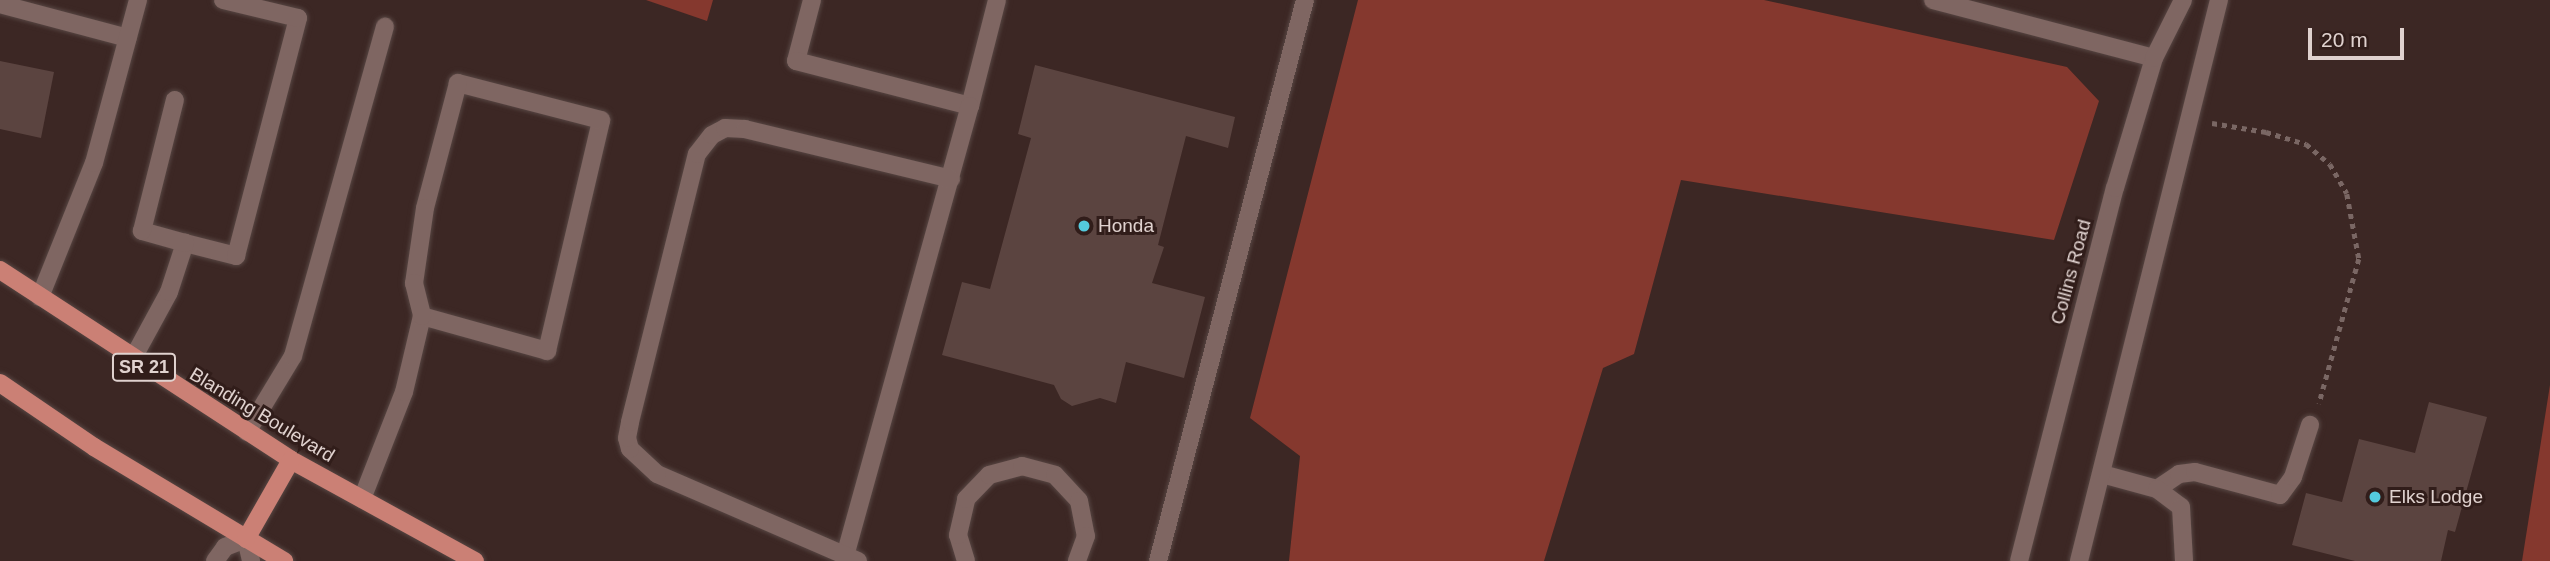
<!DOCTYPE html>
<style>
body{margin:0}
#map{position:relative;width:2550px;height:561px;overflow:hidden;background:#3c2724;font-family:Helvetica,sans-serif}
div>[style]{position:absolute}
.forest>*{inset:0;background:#85382e}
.building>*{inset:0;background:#5b4440}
.path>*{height:4.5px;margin-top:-2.25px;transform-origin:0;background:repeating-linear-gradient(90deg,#7a6764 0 5px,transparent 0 10px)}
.roads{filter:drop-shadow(0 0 2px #574643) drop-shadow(0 0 2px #574643)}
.minor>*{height:18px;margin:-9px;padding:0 9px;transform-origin:9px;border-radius:9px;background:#7f6662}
.major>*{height:18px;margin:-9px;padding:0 9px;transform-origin:9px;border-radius:9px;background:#cb8075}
.dots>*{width:19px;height:19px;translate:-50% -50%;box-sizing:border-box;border:4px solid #311d1a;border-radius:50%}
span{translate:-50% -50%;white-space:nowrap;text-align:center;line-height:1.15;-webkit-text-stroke:6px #311d1a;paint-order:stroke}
.shield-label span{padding:2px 5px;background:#311d1a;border:2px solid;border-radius:5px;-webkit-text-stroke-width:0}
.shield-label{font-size:18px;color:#e0d2cf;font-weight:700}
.poi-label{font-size:19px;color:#e0d2cf}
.left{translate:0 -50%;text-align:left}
.street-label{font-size:19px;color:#e0d2cf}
.scale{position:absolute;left:2308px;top:28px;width:96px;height:32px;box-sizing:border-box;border:4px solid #e0d2cf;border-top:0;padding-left:9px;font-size:21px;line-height:24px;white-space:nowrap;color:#e0d2cf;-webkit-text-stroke:5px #311d1a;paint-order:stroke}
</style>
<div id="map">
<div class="forest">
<i style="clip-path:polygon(646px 0,713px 0,707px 21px)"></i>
<i style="clip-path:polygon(1358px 0,1764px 0,2067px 67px,2099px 101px,2054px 240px,1681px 180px,1634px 354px,1603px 368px,1544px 561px,1289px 561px,1300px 456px,1250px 418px)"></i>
<i style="clip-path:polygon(2550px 385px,2550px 561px,2522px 561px)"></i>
</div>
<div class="building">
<i style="clip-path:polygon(0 61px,54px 72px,41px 138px,0 129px)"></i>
<i style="clip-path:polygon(1035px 65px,1235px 117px,1228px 148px,1186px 136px,1158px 245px,1164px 247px,1152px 283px,1205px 297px,1184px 378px,1126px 362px,1116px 403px,1100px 398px,1072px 406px,1061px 399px,1054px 385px,942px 355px,962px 282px,990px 289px,1031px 138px,1018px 134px)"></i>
<i style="clip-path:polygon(2429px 402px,2487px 417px,2455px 532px,2448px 530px,2441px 561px,2355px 561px,2292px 545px,2306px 493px,2342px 502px,2359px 439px,2415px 453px)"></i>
</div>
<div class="path">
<i style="left:2212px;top:123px;width:55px;rotate:9.5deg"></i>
<i style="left:2266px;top:132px;width:42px;rotate:16.7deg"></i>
<i style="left:2306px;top:144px;width:31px;rotate:40deg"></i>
<i style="left:2330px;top:164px;width:34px;rotate:60deg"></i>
<i style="left:2347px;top:194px;width:66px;rotate:79.5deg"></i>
<i style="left:2359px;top:259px;width:150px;rotate:105.4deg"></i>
</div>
<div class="roads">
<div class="minor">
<i style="left:812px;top:0;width:63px;rotate:104.7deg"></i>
<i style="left:796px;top:61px;width:180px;rotate:14.5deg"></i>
<i style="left:970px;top:106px;width:109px;rotate:-75.7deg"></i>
<i style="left:1933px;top:0;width:228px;rotate:14.7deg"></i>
<i style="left:0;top:4px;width:132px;rotate:14.9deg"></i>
<i style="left:185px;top:243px;width:53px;rotate:14.3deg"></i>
<i style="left:236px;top:256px;width:246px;rotate:-75.4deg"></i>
<i style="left:298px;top:18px;width:77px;rotate:-166.5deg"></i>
<i style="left:40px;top:297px;width:144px;rotate:-68.1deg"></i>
<i style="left:94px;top:163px;width:169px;rotate:-74.9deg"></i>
<i style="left:132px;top:360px;width:77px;rotate:-61.4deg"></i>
<i style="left:169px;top:292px;width:52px;rotate:-71.9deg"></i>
<i style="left:185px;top:243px;width:45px;rotate:-164.4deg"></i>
<i style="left:142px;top:231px;width:135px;rotate:-75.9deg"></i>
<i style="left:247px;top:432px;width:89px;rotate:-58.8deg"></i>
<i style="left:293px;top:356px;width:342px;rotate:-74.4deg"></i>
<i style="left:2102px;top:474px;width:57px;rotate:15.3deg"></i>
<i style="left:2157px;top:489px;width:27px;rotate:-34deg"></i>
<i style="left:2179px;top:474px;width:16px;rotate:-7deg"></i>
<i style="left:2195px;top:472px;width:88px;rotate:15.1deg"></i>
<i style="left:2280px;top:495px;width:22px;rotate:-54deg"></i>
<i style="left:2293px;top:477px;width:55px;rotate:-71.9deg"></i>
<i style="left:2157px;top:489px;width:30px;rotate:37deg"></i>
<i style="left:2181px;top:507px;width:54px;rotate:86.8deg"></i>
<i style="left:362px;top:499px;width:115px;rotate:-68.6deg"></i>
<i style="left:404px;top:392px;width:78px;rotate:-76.7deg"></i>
<i style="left:422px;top:316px;width:130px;rotate:15.6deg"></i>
<i style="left:547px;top:351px;width:237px;rotate:-76.8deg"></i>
<i style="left:601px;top:120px;width:148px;rotate:-165.5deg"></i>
<i style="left:458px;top:83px;width:129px;rotate:104.8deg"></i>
<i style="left:425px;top:208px;width:76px;rotate:98.3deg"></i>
<i style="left:414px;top:283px;width:34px;rotate:76deg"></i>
<i style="left:845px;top:556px;width:467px;rotate:-74.5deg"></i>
<i style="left:215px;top:561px;width:17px;rotate:-54deg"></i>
<i style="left:225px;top:547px;width:22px;rotate:-21deg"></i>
<i style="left:246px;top:539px;width:23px;rotate:77deg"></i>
<i style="left:858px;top:561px;width:219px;rotate:-156.6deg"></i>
<i style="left:657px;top:474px;width:37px;rotate:-137deg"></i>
<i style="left:630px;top:449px;width:11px;rotate:-105deg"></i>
<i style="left:627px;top:438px;width:16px;rotate:-79deg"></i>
<i style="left:630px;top:422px;width:276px;rotate:-76deg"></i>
<i style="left:697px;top:154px;width:24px;rotate:-52deg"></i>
<i style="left:712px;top:135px;width:15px;rotate:-28deg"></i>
<i style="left:725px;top:128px;width:20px;rotate:3deg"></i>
<i style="left:745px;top:129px;width:212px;rotate:13.6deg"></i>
<i style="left:966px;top:561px;width:27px;rotate:-107deg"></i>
<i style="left:958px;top:535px;width:37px;rotate:-77deg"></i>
<i style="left:966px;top:499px;width:33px;rotate:-46deg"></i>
<i style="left:989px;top:475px;width:34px;rotate:-15deg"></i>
<i style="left:1022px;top:466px;width:34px;rotate:15deg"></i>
<i style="left:1055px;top:475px;width:35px;rotate:47deg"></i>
<i style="left:1079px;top:501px;width:36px;rotate:79deg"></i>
<i style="left:1086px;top:536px;width:27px;rotate:110deg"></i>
<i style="left:1158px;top:561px;width:580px;rotate:-75.32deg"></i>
<i style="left:2019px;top:561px;width:385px;rotate:-75.6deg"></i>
<i style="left:2115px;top:188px;width:136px;rotate:-73.3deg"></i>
<i style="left:2154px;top:58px;width:65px;rotate:-63.4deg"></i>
<i style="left:2079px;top:561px;width:578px;rotate:-75.99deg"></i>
</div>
<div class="major">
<i style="left:0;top:270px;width:348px;rotate:33.1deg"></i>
<i style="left:291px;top:460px;width:210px;rotate:28.8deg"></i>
<i style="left:0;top:383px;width:114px;rotate:34.2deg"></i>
<i style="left:94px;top:447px;width:222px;rotate:31deg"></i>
<i style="left:246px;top:539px;width:91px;rotate:-60.3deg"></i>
</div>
</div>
<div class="dots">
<i style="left:1084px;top:226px;background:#54cadd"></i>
<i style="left:2375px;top:497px;background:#54cadd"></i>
</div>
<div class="shield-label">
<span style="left:144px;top:367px">SR 21</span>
</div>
<div class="poi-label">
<span class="left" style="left:1098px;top:226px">Honda</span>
<span class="left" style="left:2389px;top:497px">Elks Lodge</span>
</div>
<div class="street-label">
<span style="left:2071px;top:272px;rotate:-75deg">Collins Road</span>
<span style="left:262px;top:415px;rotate:31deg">Blanding Boulevard</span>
</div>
<div class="scale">20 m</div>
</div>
